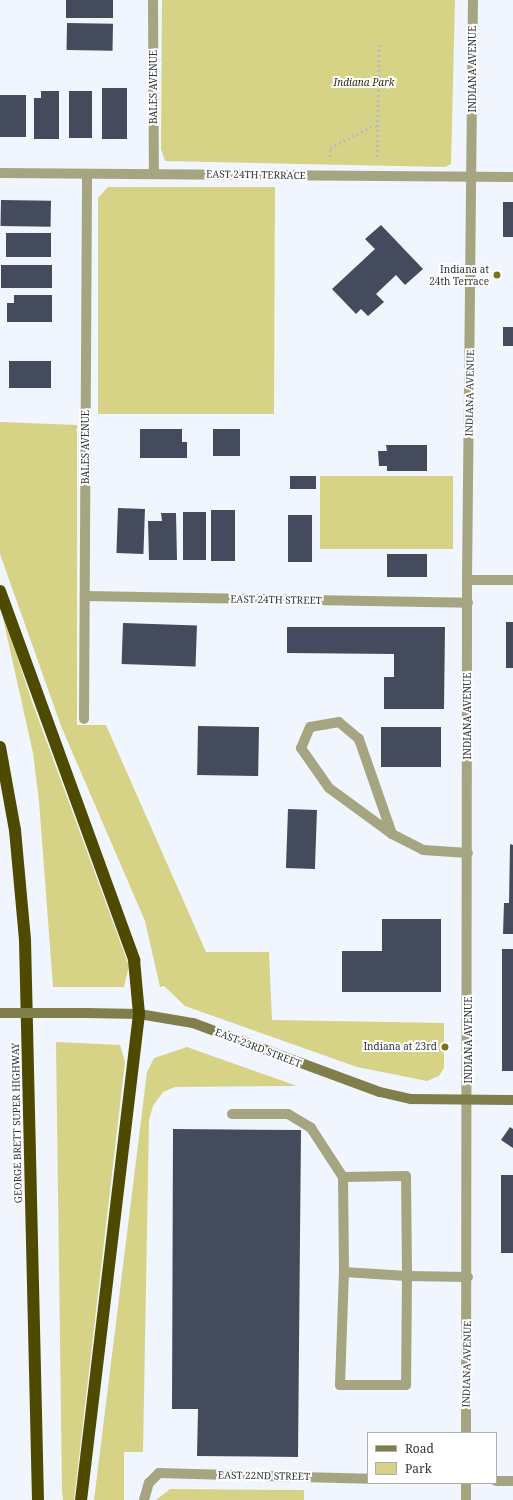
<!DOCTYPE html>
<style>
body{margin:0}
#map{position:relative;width:513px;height:1500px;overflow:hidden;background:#f1f5fd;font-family:"Noto Serif",serif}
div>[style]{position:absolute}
.green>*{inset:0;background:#d6d386;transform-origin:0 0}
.building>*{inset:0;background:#444b5c;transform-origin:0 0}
.path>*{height:2.5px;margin-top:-1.25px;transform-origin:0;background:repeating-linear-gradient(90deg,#b7bbc3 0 2px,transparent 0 5px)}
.service>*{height:10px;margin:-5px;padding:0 5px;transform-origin:5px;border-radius:5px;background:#a6a582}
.minor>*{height:10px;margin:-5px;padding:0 5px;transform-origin:5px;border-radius:5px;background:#a6a582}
.tertiary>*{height:10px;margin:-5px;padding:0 5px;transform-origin:5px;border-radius:5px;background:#a6a582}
.secondary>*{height:10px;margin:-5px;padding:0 5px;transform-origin:5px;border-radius:5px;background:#807e4a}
.motorway>*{height:12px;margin:-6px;padding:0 6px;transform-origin:6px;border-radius:6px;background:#4e4a00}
.secondary-bridge>*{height:10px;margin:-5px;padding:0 5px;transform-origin:5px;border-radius:5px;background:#807e4a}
.dots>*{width:11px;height:11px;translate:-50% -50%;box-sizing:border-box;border:2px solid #fff;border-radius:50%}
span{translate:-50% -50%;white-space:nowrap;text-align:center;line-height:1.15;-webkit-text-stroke:4px #fff;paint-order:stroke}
.street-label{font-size:10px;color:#30343b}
.park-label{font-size:10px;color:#2f2d07;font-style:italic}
.poi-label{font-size:10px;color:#30343b}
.right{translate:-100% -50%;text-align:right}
.legend{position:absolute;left:367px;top:1432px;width:130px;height:52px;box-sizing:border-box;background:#fff;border:1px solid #acaeb1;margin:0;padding:5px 7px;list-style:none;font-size:12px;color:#30343b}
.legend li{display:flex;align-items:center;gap:8px;height:20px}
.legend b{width:20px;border:1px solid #acaeb1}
</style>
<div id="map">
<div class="green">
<i style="clip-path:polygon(162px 0,455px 0,451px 164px,445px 167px,165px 161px,161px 149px)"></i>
<i style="clip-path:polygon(108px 187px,275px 187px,274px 414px,98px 414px,98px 198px)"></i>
<i style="clip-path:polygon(0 422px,77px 425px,77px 725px,106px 725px,206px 952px,269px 952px,272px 1020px,444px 1023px,444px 1068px,439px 1076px,427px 1081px,357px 1067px,185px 1006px,164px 986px,160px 987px,145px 921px,61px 726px,0 554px)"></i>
<i style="left:320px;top:476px;width:133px;height:73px"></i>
<i style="clip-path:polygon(0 605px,31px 699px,129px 966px,124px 987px,53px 987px,39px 801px,33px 753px)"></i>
<i style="clip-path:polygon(56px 1042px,120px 1045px,125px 1062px,74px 1500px,63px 1500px,62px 1491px)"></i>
<i style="clip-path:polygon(187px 1047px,297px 1086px,175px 1087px,163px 1092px,153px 1106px,149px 1120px,143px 1452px,124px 1452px,124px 1500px,94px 1500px,147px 1072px,154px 1058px)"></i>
<i style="clip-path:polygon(170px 1489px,304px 1490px,304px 1500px,156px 1500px)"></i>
</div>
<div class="building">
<i style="left:66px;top:0;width:47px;height:18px"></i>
<i style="left:67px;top:23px;width:46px;height:27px;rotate:1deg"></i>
<i style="left:127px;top:88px;width:51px;height:25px;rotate:90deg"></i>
<i style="clip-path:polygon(41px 91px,59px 91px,59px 139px,34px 139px,34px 98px,41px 98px)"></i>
<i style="left:69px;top:91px;width:23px;height:47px"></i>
<i style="left:0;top:95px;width:26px;height:42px"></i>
<i style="left:1px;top:200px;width:50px;height:26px;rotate:1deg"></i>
<i style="left:503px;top:202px;width:10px;height:35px"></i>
<i style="clip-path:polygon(381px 225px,423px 269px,405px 285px,396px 275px,376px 294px,384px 302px,368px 316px,361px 309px,356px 314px,332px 289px,375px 249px,365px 239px)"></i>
<i style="left:6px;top:233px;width:45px;height:24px"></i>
<i style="left:1px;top:265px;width:51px;height:23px"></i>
<i style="clip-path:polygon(14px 295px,52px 295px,52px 322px,7px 322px,7px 303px,14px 303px)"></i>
<i style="left:503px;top:327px;width:10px;height:19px"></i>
<i style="left:9px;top:361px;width:42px;height:27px"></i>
<i style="clip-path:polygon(140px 429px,182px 429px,182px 442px,187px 442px,187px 458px,140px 458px)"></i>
<i style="left:213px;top:429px;width:27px;height:27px"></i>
<i style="clip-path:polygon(386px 445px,427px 445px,427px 471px,387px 471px,387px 466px,379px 466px,378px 451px,387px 451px)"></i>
<i style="left:290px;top:476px;width:26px;height:13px"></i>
<i style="left:118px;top:508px;width:27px;height:45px;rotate:2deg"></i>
<i style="left:211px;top:510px;width:24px;height:51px"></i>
<i style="left:183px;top:512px;width:23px;height:48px"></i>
<i style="clip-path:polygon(161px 513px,176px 513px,177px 560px,149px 560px,148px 521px,162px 521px)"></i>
<i style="left:288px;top:515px;width:24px;height:47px"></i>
<i style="left:387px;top:554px;width:40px;height:23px"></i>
<i style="left:506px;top:622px;width:7px;height:46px"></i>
<i style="left:123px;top:623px;width:74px;height:41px;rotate:2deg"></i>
<i style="clip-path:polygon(287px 627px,445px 627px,444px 709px,384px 709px,384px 677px,394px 677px,394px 654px,287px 653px)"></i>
<i style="left:198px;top:726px;width:61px;height:49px;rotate:1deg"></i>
<i style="left:441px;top:727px;width:40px;height:60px;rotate:90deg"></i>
<i style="left:288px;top:809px;width:29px;height:59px;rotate:2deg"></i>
<i style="clip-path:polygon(510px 844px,513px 845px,513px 934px,503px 934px,504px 903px,509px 903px)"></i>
<i style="clip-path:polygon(382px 919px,441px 919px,441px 992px,342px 992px,342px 951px,382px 951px)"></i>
<i style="left:502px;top:949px;width:11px;height:122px"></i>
<i style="clip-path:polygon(510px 1127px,513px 1129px,513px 1148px,501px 1140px)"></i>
<i style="clip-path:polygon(173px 1129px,301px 1130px,298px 1457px,197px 1456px,198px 1409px,172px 1409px)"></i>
<i style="left:501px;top:1175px;width:12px;height:78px"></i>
</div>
<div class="path">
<i style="left:330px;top:157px;width:9px;rotate:-90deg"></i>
<i style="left:330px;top:148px;width:45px;rotate:-27.7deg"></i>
<i style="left:370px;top:127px;width:8px"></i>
<i style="left:377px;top:157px;width:115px;rotate:-89deg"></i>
</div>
<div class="service">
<i style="left:392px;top:834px;width:101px;rotate:-109.2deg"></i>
<i style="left:359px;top:739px;width:26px;rotate:-140deg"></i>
<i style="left:339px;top:722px;width:29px;rotate:170deg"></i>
<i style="left:310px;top:727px;width:23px;rotate:113deg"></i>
<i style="left:301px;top:748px;width:49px;rotate:55deg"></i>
<i style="left:329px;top:788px;width:78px;rotate:36.1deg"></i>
<i style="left:392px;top:834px;width:35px;rotate:27deg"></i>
<i style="left:423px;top:850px;width:45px;rotate:3.8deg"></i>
<i style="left:232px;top:1114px;width:56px"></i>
<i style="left:288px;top:1114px;width:27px;rotate:31deg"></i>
<i style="left:311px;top:1128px;width:59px;rotate:56.9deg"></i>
<i style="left:344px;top:1272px;width:95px;rotate:-90.6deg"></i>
<i style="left:343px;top:1177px;width:63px;rotate:-0.9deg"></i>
<i style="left:406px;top:1176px;width:100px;rotate:89.4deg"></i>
<i style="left:407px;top:1276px;width:109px;rotate:90.5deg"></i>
<i style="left:406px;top:1385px;width:66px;rotate:180deg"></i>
<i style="left:340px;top:1385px;width:113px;rotate:-88deg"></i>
<i style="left:344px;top:1272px;width:63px;rotate:3.6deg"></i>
<i style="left:407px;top:1276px;width:61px;rotate:0.9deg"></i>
</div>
<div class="minor">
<i style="left:153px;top:0;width:174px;rotate:89.7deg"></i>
<i style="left:0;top:173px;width:513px;rotate:0.45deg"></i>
<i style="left:467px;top:580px;width:46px"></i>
<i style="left:85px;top:596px;width:383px;rotate:1deg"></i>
<i style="left:84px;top:719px;width:544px;rotate:-89.68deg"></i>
<i style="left:496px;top:1481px;width:17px"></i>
<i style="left:144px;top:1500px;width:18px;rotate:-74deg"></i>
<i style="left:149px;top:1483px;width:14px;rotate:-45deg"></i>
<i style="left:159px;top:1473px;width:209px;rotate:1.6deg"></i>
</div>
<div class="tertiary">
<i style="left:466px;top:1433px;width:853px;rotate:-89.93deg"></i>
<i style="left:467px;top:580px;width:580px;rotate:-89.41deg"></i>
<i style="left:466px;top:1500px;width:17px;rotate:-90deg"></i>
</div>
<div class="secondary">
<i style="left:87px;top:1013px;width:52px;rotate:1.1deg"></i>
<i style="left:139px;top:1014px;width:55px;rotate:9.5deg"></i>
<i style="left:193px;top:1023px;width:199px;rotate:20.3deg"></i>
<i style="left:380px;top:1092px;width:32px;rotate:13deg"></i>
<i style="left:411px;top:1099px;width:102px;rotate:0.6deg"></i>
</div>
<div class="motorway">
<i style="left:0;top:591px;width:393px;rotate:70deg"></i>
<i style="left:134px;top:960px;width:54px;rotate:84.7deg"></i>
<i style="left:139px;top:1014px;width:489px;rotate:96.8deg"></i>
<i style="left:0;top:747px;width:84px;rotate:79.8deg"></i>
<i style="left:15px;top:830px;width:110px;rotate:84.8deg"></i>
<i style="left:25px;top:940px;width:560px;rotate:88.67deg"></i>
</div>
<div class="secondary-bridge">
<i style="left:0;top:1013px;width:87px"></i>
</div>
<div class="dots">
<i style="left:497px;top:275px;background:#797417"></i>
<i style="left:445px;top:1047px;background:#797417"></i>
</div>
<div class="street-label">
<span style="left:473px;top:69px;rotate:-90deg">INDIANA AVENUE</span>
<span style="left:154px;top:87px;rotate:-90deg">BALES AVENUE</span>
<span style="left:256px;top:175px;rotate:1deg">EAST 24TH TERRACE</span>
<span style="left:470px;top:393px;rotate:-89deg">INDIANA AVENUE</span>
<span style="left:86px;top:447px;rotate:-90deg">BALES AVENUE</span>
<span style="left:276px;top:600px;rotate:1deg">EAST 24TH STREET</span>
<span style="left:468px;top:716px;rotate:-90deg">INDIANA AVENUE</span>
<span style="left:469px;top:1040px;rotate:-90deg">INDIANA AVENUE</span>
<span style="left:258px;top:1048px;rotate:21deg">EAST 23RD STREET</span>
<span style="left:17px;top:1123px;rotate:-91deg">GEORGE BRETT SUPER HIGHWAY</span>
<span style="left:467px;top:1364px;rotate:-89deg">INDIANA AVENUE</span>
<span style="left:264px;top:1476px;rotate:1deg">EAST 22ND STREET</span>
</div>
<div class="park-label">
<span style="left:364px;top:83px">Indiana Park</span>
</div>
<div class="poi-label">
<span class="right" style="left:489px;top:275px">Indiana at<br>24th Terrace</span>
<span class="right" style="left:437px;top:1047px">Indiana at 23rd</span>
</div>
<ul class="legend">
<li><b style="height:5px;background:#807e4a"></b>Road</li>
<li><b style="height:11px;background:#d6d386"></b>Park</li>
</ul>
</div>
